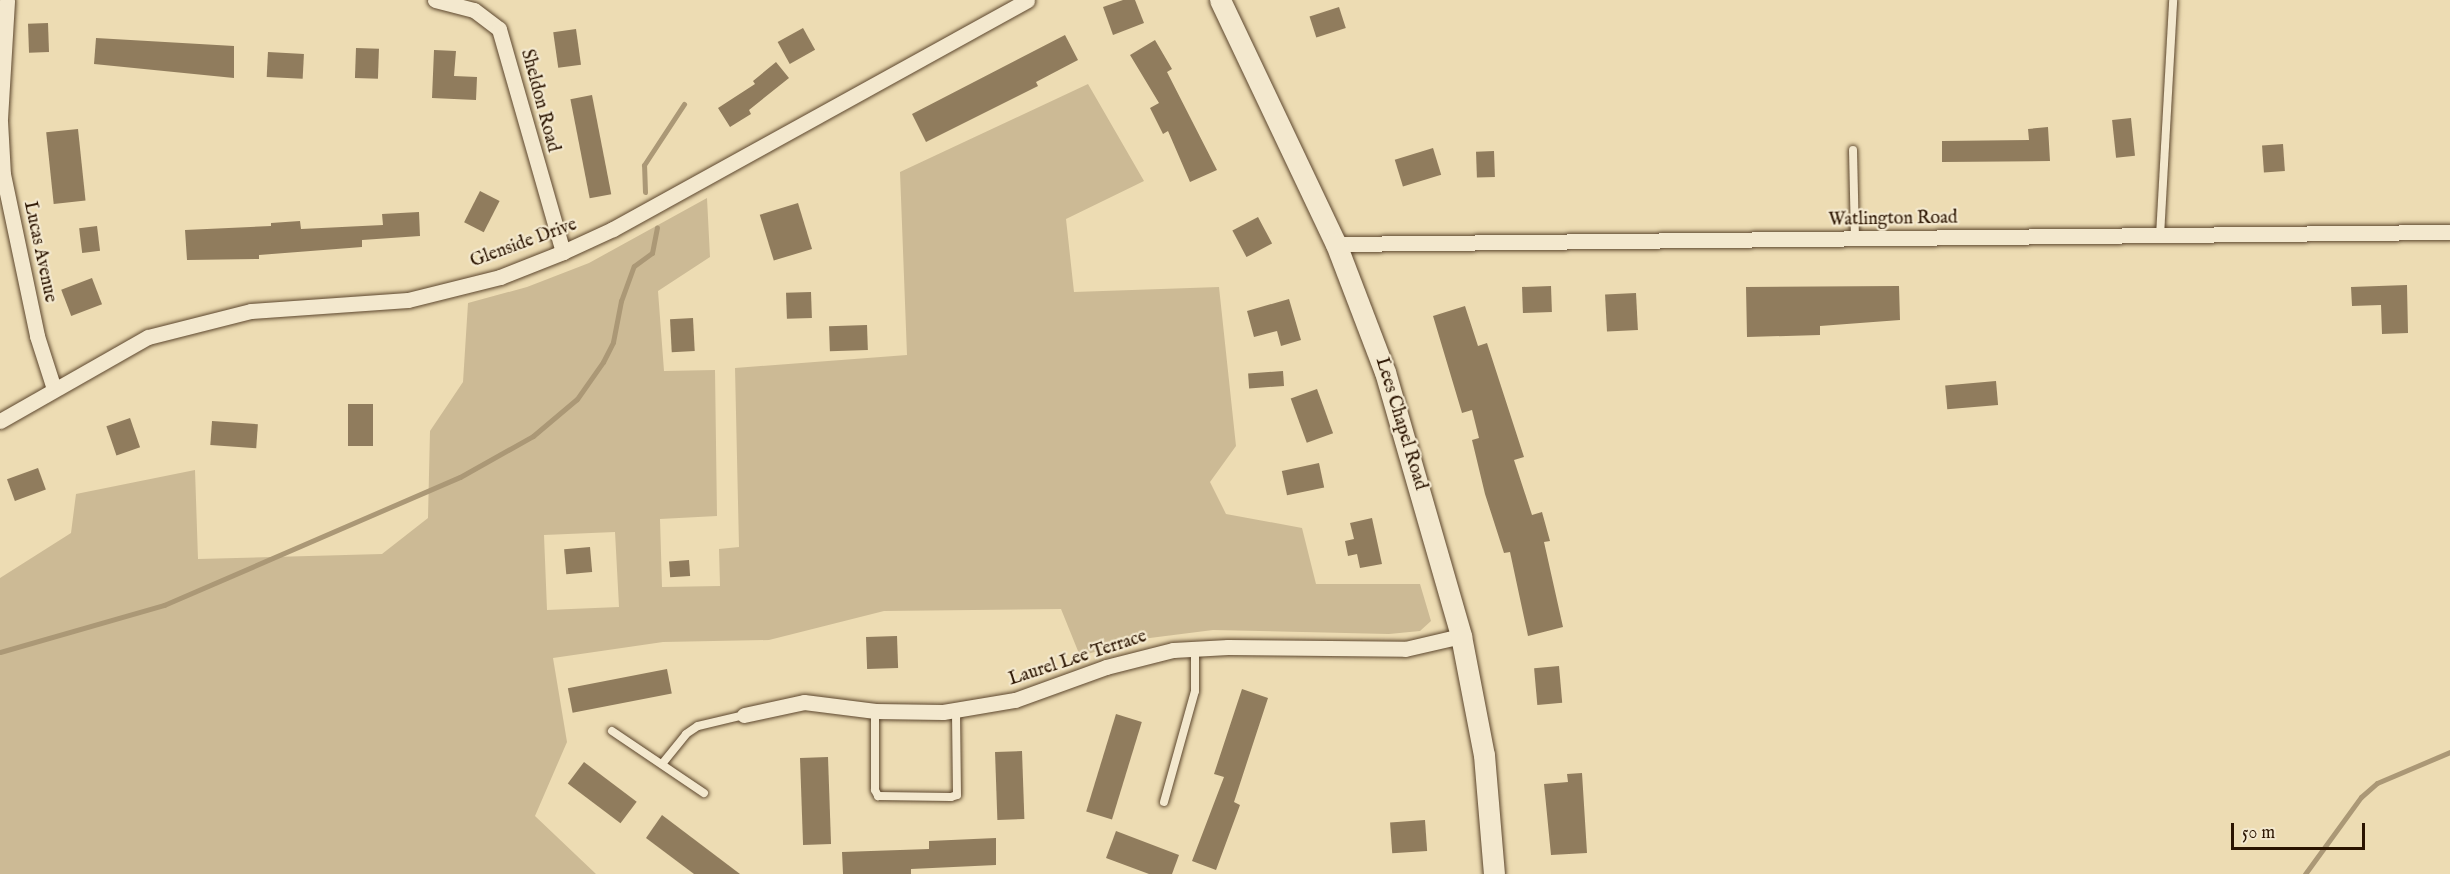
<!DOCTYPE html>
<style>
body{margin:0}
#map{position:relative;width:2450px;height:874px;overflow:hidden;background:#eddcb3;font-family:"IM FELL English",serif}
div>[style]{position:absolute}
.green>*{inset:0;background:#ccba95}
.stream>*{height:5px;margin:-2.5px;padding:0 2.5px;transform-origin:2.5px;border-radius:2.5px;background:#ab9876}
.building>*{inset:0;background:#907c5d;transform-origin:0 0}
.roads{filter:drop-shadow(0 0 2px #5c462d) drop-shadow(0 0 2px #5c462d)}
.service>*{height:8px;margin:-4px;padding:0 4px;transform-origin:4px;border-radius:4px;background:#f3e8ce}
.minor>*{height:15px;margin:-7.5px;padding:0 7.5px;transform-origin:7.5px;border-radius:7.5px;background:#f3e8ce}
.secondary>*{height:21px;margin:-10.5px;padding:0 10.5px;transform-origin:10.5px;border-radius:10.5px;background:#f3e8ce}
span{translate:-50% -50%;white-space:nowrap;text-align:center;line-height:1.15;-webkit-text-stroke:4.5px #f3e8ce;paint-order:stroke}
.street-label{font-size:18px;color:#2b1400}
.scale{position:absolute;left:2231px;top:823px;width:134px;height:27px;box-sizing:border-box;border:3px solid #2b1400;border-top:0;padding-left:8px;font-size:18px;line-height:21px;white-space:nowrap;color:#2b1400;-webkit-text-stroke:4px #f3e8ce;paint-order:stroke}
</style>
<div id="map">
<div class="green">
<i style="clip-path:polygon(evenodd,1088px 84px,1144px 181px,1066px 219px,1074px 292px,1219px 287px,1236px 446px,1210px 482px,1226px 514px,1302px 528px,1316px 584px,1420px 584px,1431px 621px,1420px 631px,1389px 634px,1213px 630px,1142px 639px,1080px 656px,1061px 609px,884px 611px,769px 640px,663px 642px,553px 658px,567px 742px,535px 816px,596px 874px,0 874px,0 578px,71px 533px,76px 494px,195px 470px,198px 559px,382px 554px,428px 518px,430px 431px,463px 382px,468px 303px,527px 287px,589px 263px,707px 198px,710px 257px,658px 291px,664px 371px,715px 370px,717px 516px,660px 519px,662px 587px,720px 586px,719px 549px,739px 547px,735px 368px,907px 355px,900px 172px,1088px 84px,615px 532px,619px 607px,547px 610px,544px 535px,615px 532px)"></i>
</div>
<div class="stream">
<i style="left:645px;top:192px;width:27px;rotate:-92deg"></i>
<i style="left:644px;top:165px;width:73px;rotate:-56.7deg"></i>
<i style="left:0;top:652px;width:171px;rotate:-16deg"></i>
<i style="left:164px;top:605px;width:322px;rotate:-23.4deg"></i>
<i style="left:460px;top:477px;width:84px;rotate:-29.3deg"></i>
<i style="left:533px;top:436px;width:57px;rotate:-40.1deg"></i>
<i style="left:577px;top:399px;width:45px;rotate:-54.9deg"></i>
<i style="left:603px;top:362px;width:22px;rotate:-63deg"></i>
<i style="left:613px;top:342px;width:42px;rotate:-79deg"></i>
<i style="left:621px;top:301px;width:37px;rotate:-70deg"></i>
<i style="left:634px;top:266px;width:22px;rotate:-36deg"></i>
<i style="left:652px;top:253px;width:26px;rotate:-79deg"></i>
<i style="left:2305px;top:874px;width:95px;rotate:-54deg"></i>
<i style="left:2361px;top:797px;width:21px;rotate:-41deg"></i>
<i style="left:2377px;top:783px;width:79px;rotate:-23deg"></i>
</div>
<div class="building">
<i style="clip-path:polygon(1123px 0,1135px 0,1144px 23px,1113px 35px,1103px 7px)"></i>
<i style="left:1339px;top:7px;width:22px;height:31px;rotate:72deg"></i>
<i style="left:48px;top:23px;width:29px;height:20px;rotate:88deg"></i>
<i style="left:803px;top:28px;width:25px;height:29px;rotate:61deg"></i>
<i style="left:576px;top:29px;width:36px;height:23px;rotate:82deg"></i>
<i style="clip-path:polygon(1065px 35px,1078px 60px,1036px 82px,1038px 86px,926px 142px,912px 114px)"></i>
<i style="clip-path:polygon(96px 38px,234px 46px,234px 78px,94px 64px)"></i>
<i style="clip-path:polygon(1155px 40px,1172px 69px,1167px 72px,1217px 170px,1190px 182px,1168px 131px,1163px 134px,1150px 108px,1159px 103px,1130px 55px)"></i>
<i style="left:356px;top:48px;width:23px;height:30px;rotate:2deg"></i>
<i style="clip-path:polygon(434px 50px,456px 51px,454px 76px,477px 77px,476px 100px,432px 98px)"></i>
<i style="left:268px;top:52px;width:36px;height:25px;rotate:3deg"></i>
<i style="clip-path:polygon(776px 62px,789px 78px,749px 110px,751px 114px,730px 127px,718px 108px,755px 84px,753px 81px)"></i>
<i style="left:592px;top:95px;width:101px;height:22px;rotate:79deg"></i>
<i style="left:2131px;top:118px;width:38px;height:19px;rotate:84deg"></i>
<i style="clip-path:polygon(2048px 127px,2050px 161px,1942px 162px,1942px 141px,2029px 140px,2028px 129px)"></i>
<i style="left:78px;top:129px;width:72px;height:32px;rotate:84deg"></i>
<i style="left:2283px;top:144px;width:27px;height:21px;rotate:86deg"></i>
<i style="left:1433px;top:148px;width:28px;height:40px;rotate:73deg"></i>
<i style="left:1494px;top:151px;width:26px;height:18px;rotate:88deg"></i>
<i style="left:480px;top:191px;width:22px;height:35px;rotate:27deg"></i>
<i style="left:798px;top:203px;width:48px;height:40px;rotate:73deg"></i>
<i style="clip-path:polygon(419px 212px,420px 236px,362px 240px,362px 247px,259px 255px,259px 259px,187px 260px,185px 230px,271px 226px,271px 223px,300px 221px,301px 229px,383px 225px,382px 214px)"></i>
<i style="left:1258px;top:217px;width:30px;height:29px;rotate:62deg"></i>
<i style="left:97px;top:226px;width:25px;height:18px;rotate:83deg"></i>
<i style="left:92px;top:278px;width:28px;height:33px;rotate:69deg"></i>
<i style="clip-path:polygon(2407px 285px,2408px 333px,2382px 334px,2381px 305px,2352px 306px,2351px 287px)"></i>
<i style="left:1551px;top:286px;width:26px;height:29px;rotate:88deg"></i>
<i style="clip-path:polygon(1899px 286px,1900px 320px,1820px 326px,1820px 335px,1747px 337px,1746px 287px)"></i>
<i style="left:811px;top:292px;width:26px;height:25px;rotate:88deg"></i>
<i style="left:1636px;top:293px;width:37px;height:31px;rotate:87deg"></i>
<i style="clip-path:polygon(1289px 299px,1301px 340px,1281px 346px,1277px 331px,1254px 337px,1247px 311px)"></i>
<i style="clip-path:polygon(1465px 306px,1478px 346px,1487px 343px,1524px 457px,1514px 460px,1532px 515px,1542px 512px,1550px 541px,1544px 542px,1563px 627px,1528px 636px,1510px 552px,1504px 553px,1485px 494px,1472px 440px,1479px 438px,1472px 410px,1462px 413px,1433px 316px)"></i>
<i style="left:693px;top:318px;width:33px;height:23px;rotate:87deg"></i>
<i style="left:867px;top:325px;width:25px;height:38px;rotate:88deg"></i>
<i style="left:1283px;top:371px;width:15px;height:35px;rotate:86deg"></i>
<i style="left:1996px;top:381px;width:24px;height:51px;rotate:85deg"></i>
<i style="left:1317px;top:389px;width:47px;height:28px;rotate:70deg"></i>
<i style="left:348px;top:404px;width:25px;height:42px"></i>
<i style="left:130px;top:418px;width:31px;height:25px;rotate:71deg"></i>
<i style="left:212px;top:421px;width:46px;height:24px;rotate:4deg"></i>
<i style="left:1319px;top:463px;width:25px;height:38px;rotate:78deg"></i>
<i style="left:38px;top:468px;width:23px;height:33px;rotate:70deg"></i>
<i style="clip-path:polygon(1372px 518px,1382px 564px,1360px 568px,1357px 554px,1348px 556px,1345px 541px,1354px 539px,1350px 523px)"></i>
<i style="left:590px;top:547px;width:25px;height:26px;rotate:85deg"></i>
<i style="left:689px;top:560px;width:16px;height:20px;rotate:86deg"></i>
<i style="left:897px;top:636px;width:32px;height:31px;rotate:88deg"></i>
<i style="left:1559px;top:666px;width:37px;height:25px;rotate:85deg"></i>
<i style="left:667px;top:669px;width:25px;height:101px;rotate:79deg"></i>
<i style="clip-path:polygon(1242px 689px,1268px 698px,1234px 802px,1240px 805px,1216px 870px,1192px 861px,1224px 777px,1214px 774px)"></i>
<i style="left:1116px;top:714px;width:27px;height:102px;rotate:17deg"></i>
<i style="left:1022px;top:751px;width:68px;height:27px;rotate:88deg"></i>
<i style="left:828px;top:757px;width:87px;height:28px;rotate:88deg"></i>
<i style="left:584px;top:762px;width:66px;height:27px;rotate:37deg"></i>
<i style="clip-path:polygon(1582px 773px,1587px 853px,1551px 855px,1544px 784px,1568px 782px,1567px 774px)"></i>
<i style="clip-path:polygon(662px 815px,740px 874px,694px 874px,646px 838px)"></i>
<i style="left:1425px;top:820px;width:31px;height:35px;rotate:86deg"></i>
<i style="clip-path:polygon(1116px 831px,1179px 855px,1172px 874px,1149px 874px,1106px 858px)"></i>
<i style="clip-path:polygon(996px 838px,996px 865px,911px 869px,911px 874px,843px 874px,842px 852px,929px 849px,929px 841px)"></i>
</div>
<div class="roads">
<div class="service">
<i style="left:1853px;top:150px;width:89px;rotate:88.7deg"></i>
<i style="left:2160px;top:236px;width:236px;rotate:-86.8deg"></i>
<i style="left:875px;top:711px;width:79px;rotate:90deg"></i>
<i style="left:875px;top:790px;width:7px;rotate:63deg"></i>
<i style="left:878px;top:796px;width:73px;rotate:0.8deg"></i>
<i style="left:951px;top:797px;width:6px;rotate:-18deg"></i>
<i style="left:957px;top:795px;width:85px;rotate:-90.7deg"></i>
<i style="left:612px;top:731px;width:111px;rotate:34deg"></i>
<i style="left:662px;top:764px;width:38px;rotate:-51deg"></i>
<i style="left:686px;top:734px;width:14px;rotate:-34deg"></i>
<i style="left:698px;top:726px;width:47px;rotate:-13.4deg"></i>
<i style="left:1164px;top:802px;width:115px;rotate:-74.4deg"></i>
<i style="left:1195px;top:691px;width:42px;rotate:-90deg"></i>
</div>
<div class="minor">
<i style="left:435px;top:0;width:40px;rotate:14.4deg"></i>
<i style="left:474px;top:10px;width:31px;rotate:37deg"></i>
<i style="left:499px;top:29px;width:232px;rotate:74deg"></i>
<i style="left:0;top:119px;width:119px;rotate:-86.6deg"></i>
<i style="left:0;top:121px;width:53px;rotate:86.8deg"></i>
<i style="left:3px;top:174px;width:166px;rotate:78.1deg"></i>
<i style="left:37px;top:336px;width:56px;rotate:72.2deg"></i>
<i style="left:1336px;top:244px;width:1114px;rotate:-0.62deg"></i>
<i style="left:0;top:421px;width:170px;rotate:-29.6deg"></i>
<i style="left:148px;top:337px;width:106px;rotate:-14.2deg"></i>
<i style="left:251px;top:311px;width:157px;rotate:-4deg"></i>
<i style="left:408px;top:300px;width:95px;rotate:-14deg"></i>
<i style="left:500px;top:277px;width:68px;rotate:-21.6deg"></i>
<i style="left:563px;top:252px;width:55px;rotate:-24.7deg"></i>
<i style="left:613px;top:229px;width:473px;rotate:-28.9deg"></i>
<i style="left:744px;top:715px;width:61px;rotate:-12.2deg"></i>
<i style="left:804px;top:702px;width:72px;rotate:7.2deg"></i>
<i style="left:875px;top:711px;width:68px;rotate:0.8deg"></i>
<i style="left:943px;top:712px;width:73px;rotate:-9.5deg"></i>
<i style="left:1015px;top:700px;width:97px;rotate:-19.9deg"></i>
<i style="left:1106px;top:667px;width:69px;rotate:-14.2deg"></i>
<i style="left:1173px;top:650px;width:55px;rotate:-3.1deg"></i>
<i style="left:1228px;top:647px;width:177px;rotate:0.6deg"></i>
<i style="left:1405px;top:649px;width:57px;rotate:-13.1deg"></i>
</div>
<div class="secondary">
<i style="left:1220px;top:0;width:270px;rotate:64.6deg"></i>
<i style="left:1336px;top:244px;width:137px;rotate:69.1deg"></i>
<i style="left:1385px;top:372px;width:275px;rotate:73.9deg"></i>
<i style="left:1461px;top:636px;width:121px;rotate:79.1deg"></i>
<i style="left:1484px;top:755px;width:119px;rotate:85.2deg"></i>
</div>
</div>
<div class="street-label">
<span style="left:539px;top:101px;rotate:75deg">Sheldon Road</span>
<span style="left:1893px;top:220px;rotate:-1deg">Watlington Road</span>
<span style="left:524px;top:244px;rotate:-20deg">Glenside Drive</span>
<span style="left:39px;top:252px;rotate:78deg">Lucas Avenue</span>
<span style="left:1400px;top:424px;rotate:73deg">Lees Chapel Road</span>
<span style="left:1078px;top:659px;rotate:-18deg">Laurel Lee Terrace</span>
</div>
<div class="scale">50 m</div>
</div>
